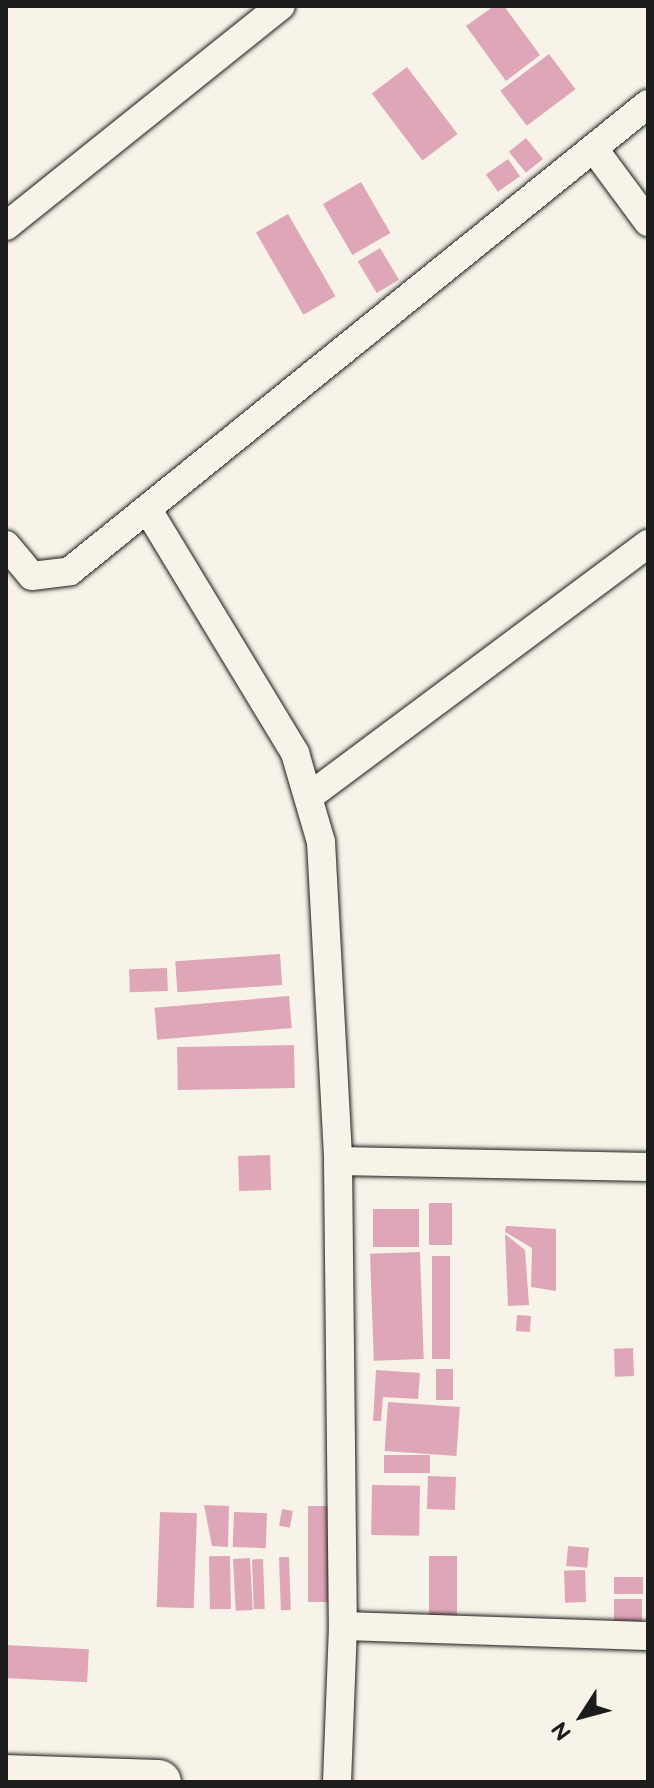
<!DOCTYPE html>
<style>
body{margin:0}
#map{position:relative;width:654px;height:1788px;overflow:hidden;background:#f7f3e8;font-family:"Balsamiq Sans",sans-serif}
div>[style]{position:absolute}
.building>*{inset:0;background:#dfa6b7;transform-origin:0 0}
.roads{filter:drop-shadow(0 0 2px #1c1c1c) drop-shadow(0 0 2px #1c1c1c)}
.street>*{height:28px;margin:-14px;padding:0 14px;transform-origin:14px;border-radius:14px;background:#f7f3e8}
.highway>*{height:44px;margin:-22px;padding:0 22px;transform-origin:22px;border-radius:22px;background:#f7f3e8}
span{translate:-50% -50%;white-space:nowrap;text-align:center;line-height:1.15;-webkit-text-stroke:6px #f7f3e8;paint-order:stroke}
.frame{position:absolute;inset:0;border:8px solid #1c1c1c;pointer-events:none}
.north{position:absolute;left:542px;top:1676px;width:80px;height:80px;-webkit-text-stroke:6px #f7f3e8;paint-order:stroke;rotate:234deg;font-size:22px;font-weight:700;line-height:32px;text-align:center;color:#1c1c1c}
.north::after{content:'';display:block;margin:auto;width:28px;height:36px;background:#1c1c1c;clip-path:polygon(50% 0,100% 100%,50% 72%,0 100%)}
</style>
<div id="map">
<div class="building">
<i style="clip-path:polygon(494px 6px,504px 6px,540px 55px,506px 81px,466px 26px)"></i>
<i style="left:549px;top:54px;width:44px;height:61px;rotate:53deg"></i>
<i style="left:407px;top:67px;width:84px;height:44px;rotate:53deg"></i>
<i style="left:526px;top:138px;width:27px;height:22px;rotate:51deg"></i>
<i style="left:508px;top:159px;width:21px;height:27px;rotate:55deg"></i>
<i style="left:361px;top:182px;width:59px;height:44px;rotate:60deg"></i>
<i style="left:288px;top:214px;width:95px;height:37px;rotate:60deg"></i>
<i style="left:380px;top:248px;width:37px;height:26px;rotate:59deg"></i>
<i style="left:280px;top:954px;width:31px;height:105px;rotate:86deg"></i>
<i style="left:167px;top:968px;width:23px;height:38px;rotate:88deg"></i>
<i style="left:289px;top:996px;width:32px;height:135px;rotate:85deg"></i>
<i style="left:294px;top:1045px;width:43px;height:117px;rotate:89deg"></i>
<i style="left:270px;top:1155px;width:35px;height:32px;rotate:88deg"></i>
<i style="left:429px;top:1203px;width:23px;height:42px"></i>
<i style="left:373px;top:1209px;width:46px;height:38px"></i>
<i style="clip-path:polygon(506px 1226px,556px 1229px,556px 1291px,531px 1287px,532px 1248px,505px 1232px)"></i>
<i style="clip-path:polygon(505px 1234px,525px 1250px,529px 1305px,508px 1306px)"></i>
<i style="left:420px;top:1252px;width:107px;height:50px;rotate:88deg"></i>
<i style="left:432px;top:1256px;width:18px;height:103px"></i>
<i style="left:517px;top:1315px;width:14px;height:16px;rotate:4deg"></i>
<i style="left:633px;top:1348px;width:28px;height:19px;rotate:88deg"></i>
<i style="left:436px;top:1369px;width:17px;height:31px"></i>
<i style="clip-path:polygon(376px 1370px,420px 1373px,418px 1399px,383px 1397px,381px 1421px,373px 1421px)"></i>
<i style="left:388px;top:1402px;width:72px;height:49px;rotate:4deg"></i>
<i style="left:430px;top:1455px;width:18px;height:46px;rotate:90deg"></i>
<i style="left:428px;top:1476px;width:28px;height:33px;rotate:2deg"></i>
<i style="left:372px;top:1485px;width:48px;height:50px;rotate:1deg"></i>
<i style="clip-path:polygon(204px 1505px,229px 1506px,228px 1547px,212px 1546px)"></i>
<i style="left:308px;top:1506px;width:20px;height:96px"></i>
<i style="left:282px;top:1509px;width:11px;height:17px;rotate:10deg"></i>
<i style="left:160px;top:1512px;width:37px;height:95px;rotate:2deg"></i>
<i style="left:234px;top:1512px;width:33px;height:35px;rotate:2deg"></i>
<i style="left:568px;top:1546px;width:21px;height:20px;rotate:5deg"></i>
<i style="left:230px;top:1556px;width:53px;height:21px;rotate:89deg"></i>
<i style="left:429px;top:1556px;width:28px;height:71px"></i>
<i style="left:289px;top:1557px;width:53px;height:10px;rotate:88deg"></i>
<i style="left:250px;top:1558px;width:52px;height:17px;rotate:87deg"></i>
<i style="left:263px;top:1559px;width:50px;height:11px;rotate:88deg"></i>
<i style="left:585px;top:1570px;width:32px;height:21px;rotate:88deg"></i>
<i style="left:614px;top:1577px;width:29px;height:17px"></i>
<i style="left:614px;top:1599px;width:28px;height:33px"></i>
<i style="left:6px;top:1645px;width:83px;height:33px;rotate:3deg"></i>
</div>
<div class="roads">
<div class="street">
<i style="left:594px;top:149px;width:91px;rotate:53.5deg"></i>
<i style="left:6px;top:226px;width:352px;rotate:-38.7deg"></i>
<i style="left:148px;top:510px;width:284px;rotate:58.8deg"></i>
<i style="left:295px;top:753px;width:93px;rotate:73.7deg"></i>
<i style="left:321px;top:842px;width:319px;rotate:86.9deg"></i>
<i style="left:338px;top:1161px;width:465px;rotate:89.4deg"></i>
<i style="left:343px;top:1626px;width:156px;rotate:92.2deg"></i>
<i style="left:6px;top:545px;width:40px;rotate:50deg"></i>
<i style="left:32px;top:576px;width:38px;rotate:-7deg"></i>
<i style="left:70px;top:571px;width:743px;rotate:-38.94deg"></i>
<i style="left:311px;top:795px;width:420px;rotate:-36.7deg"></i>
<i style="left:338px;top:1161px;width:310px;rotate:1.1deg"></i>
<i style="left:343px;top:1626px;width:305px;rotate:1.9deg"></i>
</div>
<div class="highway">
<i style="left:6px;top:1777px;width:153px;rotate:1.9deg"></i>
</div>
</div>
<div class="frame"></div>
<div class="north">N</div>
</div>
